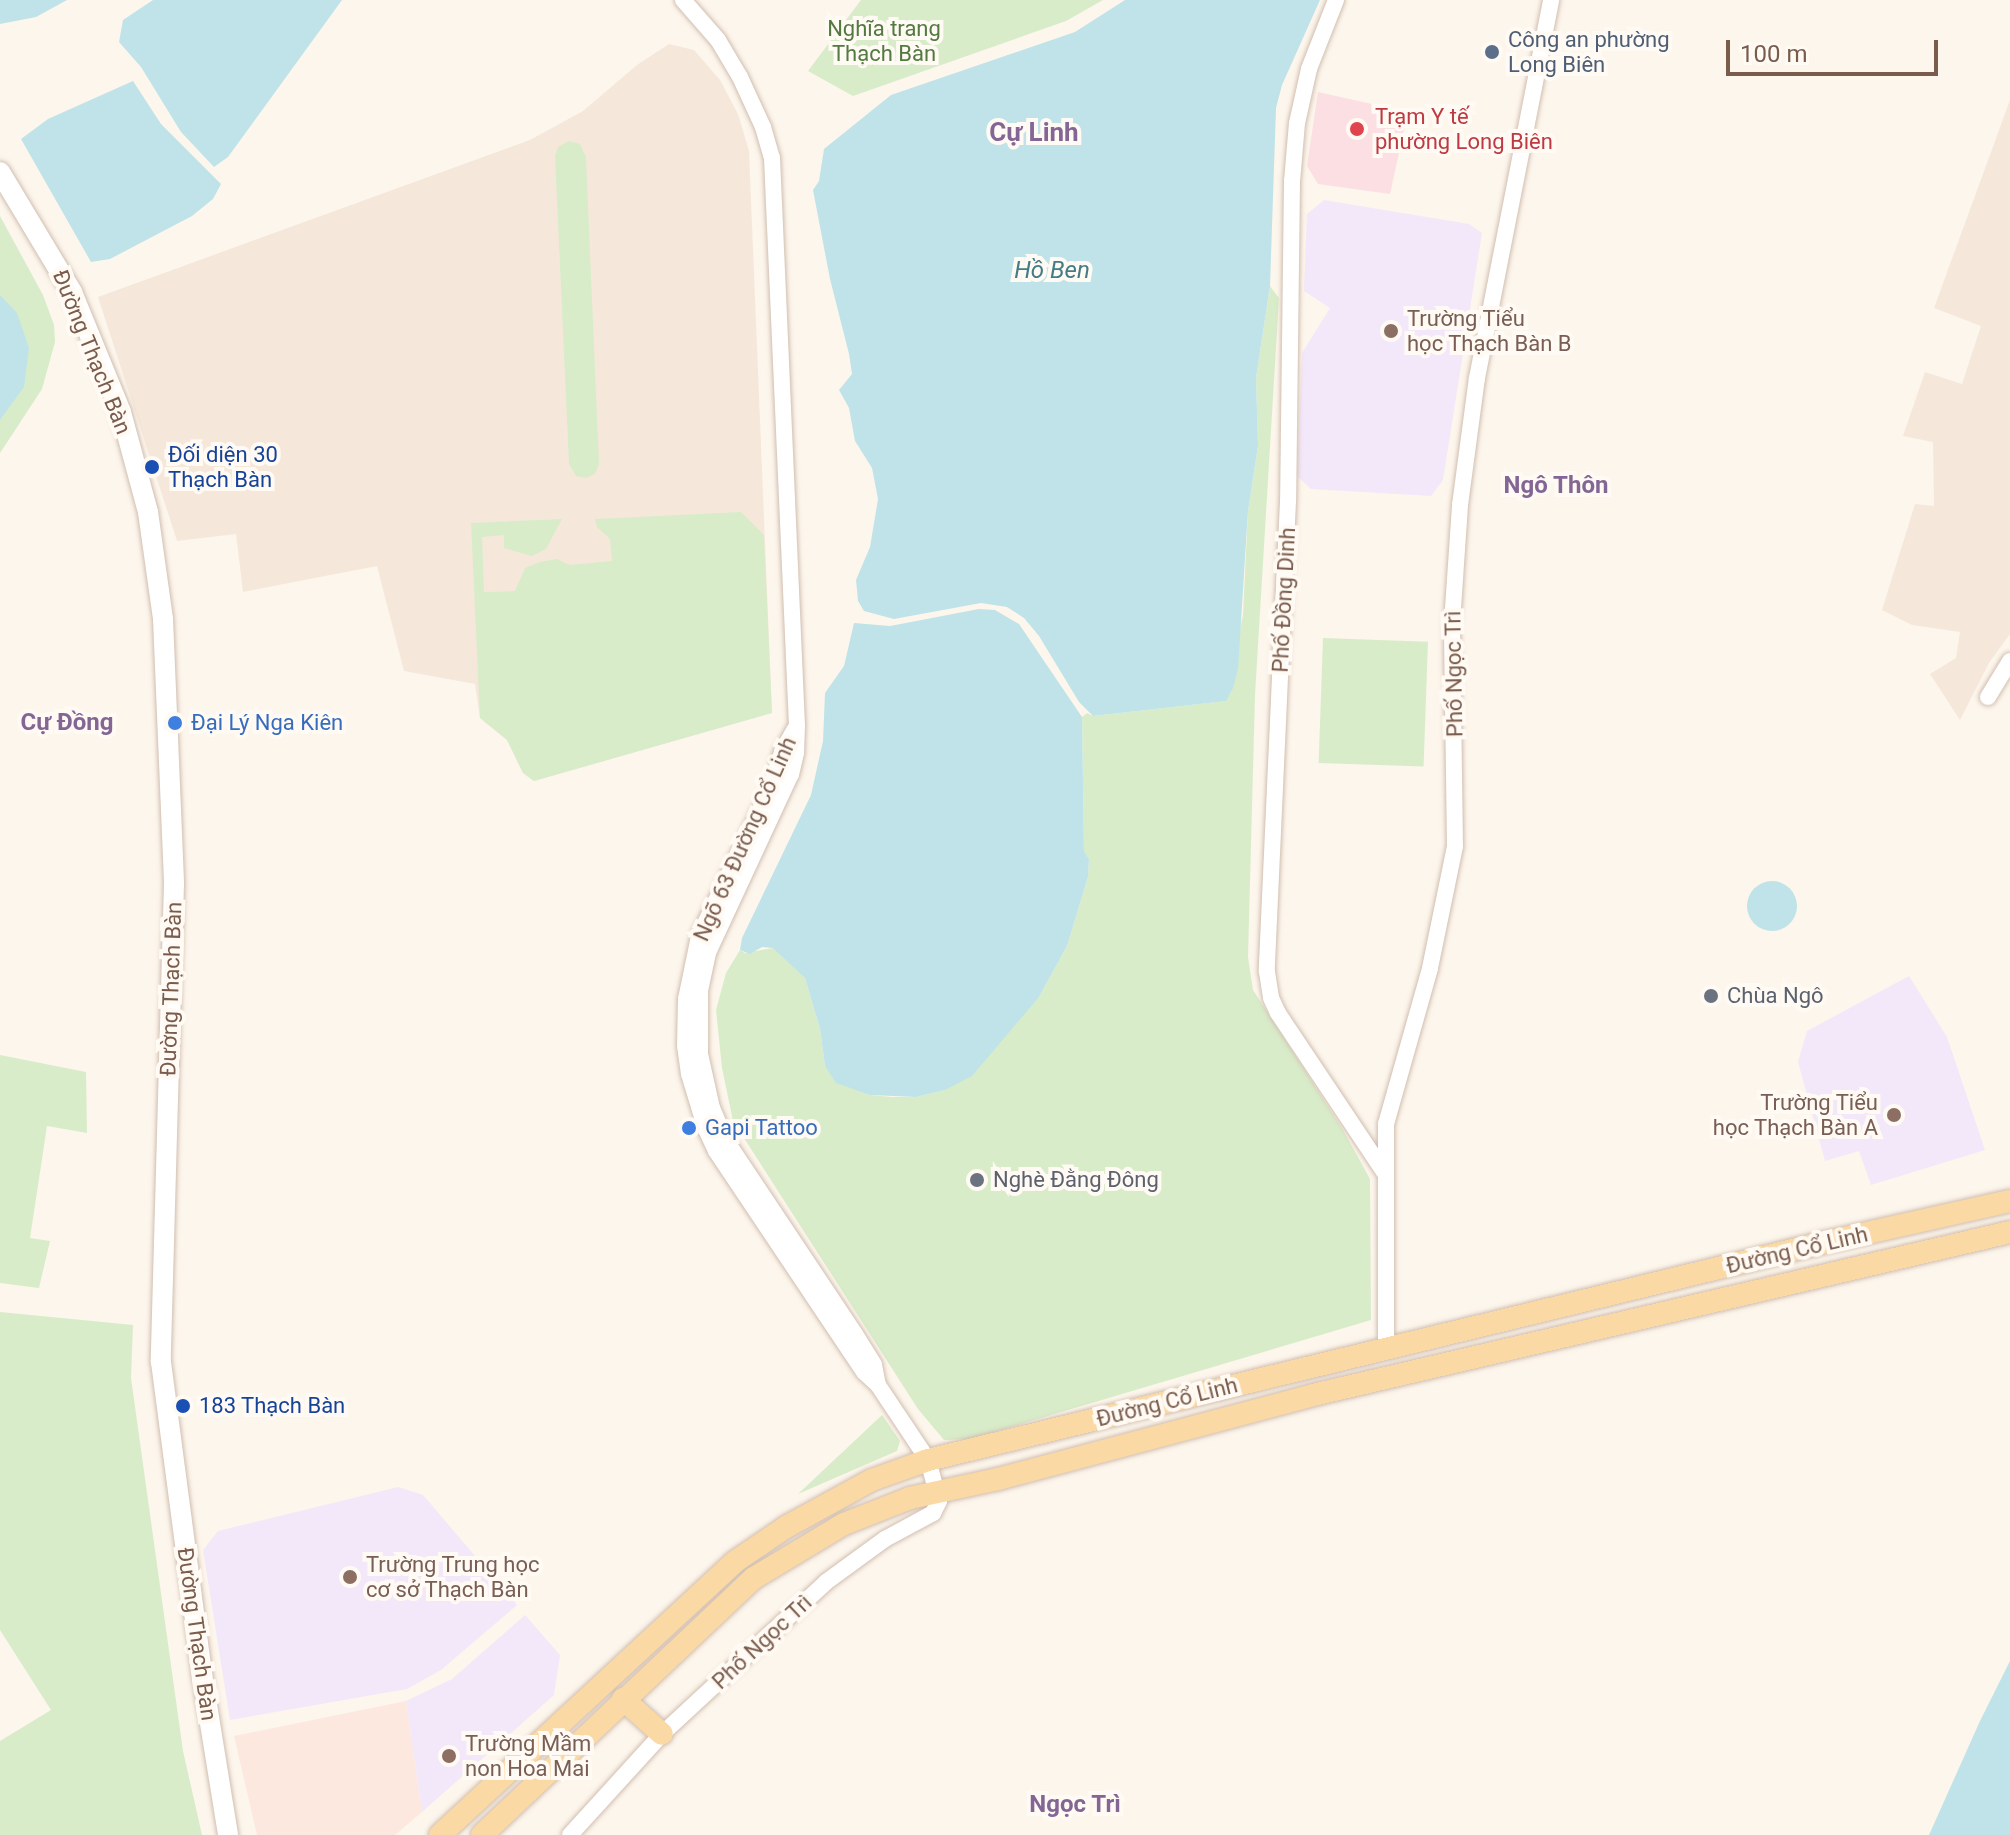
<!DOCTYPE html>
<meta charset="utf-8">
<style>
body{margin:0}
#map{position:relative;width:2010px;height:1835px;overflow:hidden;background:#fdf6ec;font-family:Roboto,sans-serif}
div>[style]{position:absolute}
.residential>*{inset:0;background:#f5e8da}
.commercial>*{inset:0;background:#fde8e0}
.education>*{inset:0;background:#f3e8fa}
.medical>*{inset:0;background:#fbdfe3}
.green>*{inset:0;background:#d8ecc9;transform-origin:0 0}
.water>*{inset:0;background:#bfe3e8}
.round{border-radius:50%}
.roads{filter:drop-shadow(0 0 2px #d1beb0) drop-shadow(0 0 2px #d1beb0)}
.tertiary>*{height:16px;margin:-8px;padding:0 8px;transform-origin:8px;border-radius:8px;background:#fff}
.secondary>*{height:20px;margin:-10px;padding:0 10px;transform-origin:10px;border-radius:10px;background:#fff}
.primary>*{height:22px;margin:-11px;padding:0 11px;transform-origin:11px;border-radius:11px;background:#fbd9a5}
.dots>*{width:22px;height:22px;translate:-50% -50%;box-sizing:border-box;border:4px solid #fffaf3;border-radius:50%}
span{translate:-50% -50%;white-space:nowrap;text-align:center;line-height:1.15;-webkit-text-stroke:8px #fffaf3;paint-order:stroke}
.park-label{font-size:22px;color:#537a41}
.service-label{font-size:22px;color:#4e5e75}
.left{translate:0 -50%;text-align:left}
.health-label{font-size:22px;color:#be3a42}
.education-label{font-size:22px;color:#785e54}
.right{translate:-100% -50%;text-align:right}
.street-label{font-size:22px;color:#7a5c4d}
.transit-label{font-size:22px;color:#164399}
.shop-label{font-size:22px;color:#366cbe}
.worship-label{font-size:22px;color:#5b616d}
.water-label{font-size:24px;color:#437c86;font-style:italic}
.neighbourhood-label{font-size:24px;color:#846695;font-weight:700}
.quarter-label{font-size:26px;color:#846695;font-weight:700}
.scale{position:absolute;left:1726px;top:40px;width:212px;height:36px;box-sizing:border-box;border:4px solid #7a5c4d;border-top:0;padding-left:10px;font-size:24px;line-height:28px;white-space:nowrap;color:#7a5c4d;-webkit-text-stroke:6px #fffaf3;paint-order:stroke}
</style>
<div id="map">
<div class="residential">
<i style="clip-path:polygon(669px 44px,694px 50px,720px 80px,738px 114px,749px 151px,772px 713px,534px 781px,523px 773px,507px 740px,480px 718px,475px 684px,404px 671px,377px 566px,243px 592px,236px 534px,177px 541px,98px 297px,530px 140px,583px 111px,637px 65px)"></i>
<i style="clip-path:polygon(2010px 100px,2010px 634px,1989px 663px,1960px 720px,1930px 674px,1956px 658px,1960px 632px,1912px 625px,1882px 610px,1915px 504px,1934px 506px,1933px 442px,1903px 436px,1925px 372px,1962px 384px,1981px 326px,1934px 308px)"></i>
</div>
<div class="commercial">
<i style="clip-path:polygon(406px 1701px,422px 1812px,395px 1835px,257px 1835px,234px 1736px)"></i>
</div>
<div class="education">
<i style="clip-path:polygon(1324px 200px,1469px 224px,1482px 233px,1443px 480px,1431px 496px,1311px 489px,1297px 476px,1302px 353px,1330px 308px,1304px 291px,1307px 214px)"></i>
<i style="clip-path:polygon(1909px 976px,1947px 1037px,1985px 1150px,1871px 1185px,1859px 1151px,1825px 1161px,1798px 1062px,1807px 1031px)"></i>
<i style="clip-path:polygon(398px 1487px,423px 1495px,517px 1605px,441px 1670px,407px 1689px,230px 1720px,203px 1550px,218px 1531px)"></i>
<i style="clip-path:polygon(525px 1615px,560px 1655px,554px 1695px,422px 1812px,406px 1701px,452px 1679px)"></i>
</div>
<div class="medical">
<i style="clip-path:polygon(1318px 92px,1408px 112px,1390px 194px,1318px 184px,1307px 166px)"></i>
</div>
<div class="green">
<i style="clip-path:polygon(861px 0,1103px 0,1066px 21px,853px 96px,808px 71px)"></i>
<i style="clip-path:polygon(569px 141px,580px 144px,586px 157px,599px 464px,595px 474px,586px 478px,576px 476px,569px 464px,555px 156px,558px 147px)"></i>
<i style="clip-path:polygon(0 216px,43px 295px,54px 325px,55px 342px,42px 389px,0 453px)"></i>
<i style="clip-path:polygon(1270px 286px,1279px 298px,1255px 695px,1248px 957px,1253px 990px,1342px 1128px,1370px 1179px,1371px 1320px,971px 1439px,944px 1440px,918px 1409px,733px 1121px,722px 1068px,716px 1010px,726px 973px,740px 950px,745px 953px,773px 948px,784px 955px,805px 978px,820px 1029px,825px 1066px,870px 1095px,892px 1097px,916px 1097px,945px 1090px,1039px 997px,1067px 946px,1088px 877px,1089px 859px,1084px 851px,1082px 717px,1087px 713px,1093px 716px,1225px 701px,1243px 615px,1248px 511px,1258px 446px,1256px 378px)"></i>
<i style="clip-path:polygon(741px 512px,764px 535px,772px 713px,534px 781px,523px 773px,507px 740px,480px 718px,471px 523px,562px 519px,546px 549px,532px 556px,504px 548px,504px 535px,482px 537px,484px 592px,515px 591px,525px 568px,540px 562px,557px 559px,570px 565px,612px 561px,610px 539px,597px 527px,595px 519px)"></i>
<i style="left:1323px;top:638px;width:105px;height:125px;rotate:2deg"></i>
<i style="clip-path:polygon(0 1055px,86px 1072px,87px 1133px,47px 1126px,30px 1238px,50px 1241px,39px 1288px,0 1283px)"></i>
<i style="clip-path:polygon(0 1312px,133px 1325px,131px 1378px,183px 1751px,202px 1835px,0 1835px,0 1741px,51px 1710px,0 1630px)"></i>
<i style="clip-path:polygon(882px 1415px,900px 1441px,897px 1451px,798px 1494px)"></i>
</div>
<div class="water">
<i style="clip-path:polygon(0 0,67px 0,36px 17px,0 24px)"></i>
<i style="clip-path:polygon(153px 0,342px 0,228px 157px,214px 167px,181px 132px,141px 67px,119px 42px,123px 20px)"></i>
<i style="clip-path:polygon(1125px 0,1320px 0,1282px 85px,1276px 108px,1270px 286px,1256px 378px,1258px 446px,1248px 511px,1238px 669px,1233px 688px,1226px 701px,1093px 716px,1079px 702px,1039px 636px,1024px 618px,1007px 607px,981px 603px,894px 619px,864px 611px,858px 601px,856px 580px,870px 547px,878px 499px,872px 468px,855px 441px,849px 408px,839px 390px,852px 374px,849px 354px,830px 279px,813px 190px,819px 181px,824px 149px,891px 95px,1075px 32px)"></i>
<i style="clip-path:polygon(133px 81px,161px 124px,221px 184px,213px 199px,192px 216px,110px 259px,91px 262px,21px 139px,48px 119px)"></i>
<i style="clip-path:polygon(0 295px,17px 313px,29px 348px,24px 387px,0 420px)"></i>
<i style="clip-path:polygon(979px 609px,995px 610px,1019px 624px,1082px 717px,1084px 851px,1089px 859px,1088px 877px,1067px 946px,1039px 997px,972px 1076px,945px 1090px,916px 1097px,870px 1095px,836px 1083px,825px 1066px,820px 1029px,805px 978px,773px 948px,762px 947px,750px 954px,740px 950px,742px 938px,811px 795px,823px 741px,825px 693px,844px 666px,854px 623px,890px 626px)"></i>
<i class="round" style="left:1747px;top:881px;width:50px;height:50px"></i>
<i style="clip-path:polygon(2010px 1661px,2010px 1835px,1929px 1835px,1980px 1721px)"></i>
</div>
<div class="roads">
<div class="tertiary">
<i style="left:683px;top:0;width:53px;rotate:48.8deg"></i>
<i style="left:718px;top:40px;width:43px;rotate:59.3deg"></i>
<i style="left:740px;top:77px;width:55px;rotate:65.3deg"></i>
<i style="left:763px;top:127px;width:32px;rotate:74deg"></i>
<i style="left:772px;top:158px;width:568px;rotate:87.48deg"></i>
<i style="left:797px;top:725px;width:28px;rotate:92deg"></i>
<i style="left:796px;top:753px;width:22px;rotate:103deg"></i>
<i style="left:791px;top:774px;width:197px;rotate:114.9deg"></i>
<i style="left:708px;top:953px;width:39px;rotate:102deg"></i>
<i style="left:700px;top:991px;width:63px;rotate:90deg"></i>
<i style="left:700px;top:1054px;width:55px;rotate:77.5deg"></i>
<i style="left:712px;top:1108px;width:34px;rotate:67deg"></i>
<i style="left:725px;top:1139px;width:234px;rotate:56.3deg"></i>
<i style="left:855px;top:1334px;width:36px;rotate:58deg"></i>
<i style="left:874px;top:1365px;width:20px;rotate:79deg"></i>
<i style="left:1336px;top:0;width:74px;rotate:111.4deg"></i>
<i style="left:1309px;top:69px;width:55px;rotate:102.5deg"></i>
<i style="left:1297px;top:123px;width:58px;rotate:94.9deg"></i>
<i style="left:1292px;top:181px;width:320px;rotate:90.7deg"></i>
<i style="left:1288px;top:501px;width:471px;rotate:92.6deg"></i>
<i style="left:1267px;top:972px;width:26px;rotate:81deg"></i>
<i style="left:1271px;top:998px;width:17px;rotate:65deg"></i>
<i style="left:1278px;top:1013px;width:191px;rotate:56.3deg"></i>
<i style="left:1988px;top:697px;width:42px;rotate:-58.6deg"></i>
<i style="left:1386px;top:1348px;width:224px;rotate:-90deg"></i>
<i style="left:1386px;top:1124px;width:162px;rotate:-74.2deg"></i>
<i style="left:1430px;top:968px;width:125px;rotate:-78.4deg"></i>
<i style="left:1455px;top:846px;width:223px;rotate:-90.8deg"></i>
<i style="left:1452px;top:623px;width:118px;rotate:-86.1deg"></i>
<i style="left:1460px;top:505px;width:128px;rotate:-82.4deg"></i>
<i style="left:1477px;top:378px;width:385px;rotate:-78.9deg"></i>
<i style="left:570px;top:1835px;width:137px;rotate:-47.7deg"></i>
<i style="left:662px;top:1734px;width:224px;rotate:-42.8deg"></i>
<i style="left:826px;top:1582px;width:73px;rotate:-36.1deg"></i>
<i style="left:885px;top:1539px;width:55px;rotate:-28.4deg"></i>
<i style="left:933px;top:1513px;width:13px;rotate:-63deg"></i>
<i style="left:939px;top:1501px;width:42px;rotate:-105deg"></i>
<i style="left:928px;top:1460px;width:90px;rotate:-123.7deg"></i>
<i style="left:878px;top:1385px;width:19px;rotate:-137deg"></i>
<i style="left:864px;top:1372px;width:266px;rotate:-123.8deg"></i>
<i style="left:716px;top:1151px;width:23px;rotate:-115deg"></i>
<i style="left:706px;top:1130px;width:59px;rotate:-106.9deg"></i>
<i style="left:689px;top:1074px;width:28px;rotate:-98deg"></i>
<i style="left:685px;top:1046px;width:47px;rotate:-88.8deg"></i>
<i style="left:686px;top:999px;width:64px;rotate:-78.3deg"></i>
<i style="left:699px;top:936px;width:163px;rotate:-64.2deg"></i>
<i style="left:770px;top:789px;width:39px;rotate:-72deg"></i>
<i style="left:782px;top:752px;width:26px;rotate:-61deg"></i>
</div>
<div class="secondary">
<i style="left:0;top:172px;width:140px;rotate:59deg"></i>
<i style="left:72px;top:292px;width:130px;rotate:67.8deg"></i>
<i style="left:121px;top:412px;width:104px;rotate:74.9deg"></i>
<i style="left:148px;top:512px;width:108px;rotate:82deg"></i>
<i style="left:163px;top:619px;width:265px;rotate:87.6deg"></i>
<i style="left:174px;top:884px;width:478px;rotate:91.6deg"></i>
<i style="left:161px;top:1362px;width:315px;rotate:82.5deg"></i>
<i style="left:202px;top:1674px;width:163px;rotate:80.8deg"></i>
</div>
<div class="primary">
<i style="left:623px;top:1699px;width:52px;rotate:41.9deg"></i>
<i style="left:440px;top:1835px;width:403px;rotate:-42.8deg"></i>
<i style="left:736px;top:1561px;width:60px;rotate:-34.2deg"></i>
<i style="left:786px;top:1527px;width:98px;rotate:-28.7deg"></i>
<i style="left:872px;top:1480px;width:59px;rotate:-19.7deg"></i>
<i style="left:928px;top:1460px;width:911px;rotate:-13.65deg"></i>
<i style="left:1813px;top:1245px;width:202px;rotate:-12.6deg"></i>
<i style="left:482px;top:1835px;width:374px;rotate:-43.4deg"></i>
<i style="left:754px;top:1578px;width:105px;rotate:-31deg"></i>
<i style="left:844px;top:1524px;width:71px;rotate:-21.5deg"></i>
<i style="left:910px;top:1498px;width:90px;rotate:-12.2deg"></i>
<i style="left:998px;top:1479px;width:326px;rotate:-14.9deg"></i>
<i style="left:1313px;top:1395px;width:716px;rotate:-13.16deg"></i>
</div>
</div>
<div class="dots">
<i style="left:1492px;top:52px;background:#5c6f8a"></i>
<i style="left:1357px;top:129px;background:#e0444e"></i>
<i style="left:1391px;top:331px;background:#8d6e63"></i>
<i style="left:152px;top:467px;background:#1a4fb4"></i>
<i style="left:175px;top:723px;background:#3f7fe0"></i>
<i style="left:1711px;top:996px;background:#6b7280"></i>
<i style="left:1894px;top:1115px;background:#8d6e63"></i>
<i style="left:689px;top:1128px;background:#3f7fe0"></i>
<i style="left:977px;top:1180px;background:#6b7280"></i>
<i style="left:183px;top:1406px;background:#1a4fb4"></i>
<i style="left:350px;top:1577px;background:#8d6e63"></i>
<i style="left:449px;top:1756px;background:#8d6e63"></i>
</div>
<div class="park-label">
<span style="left:884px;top:41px">Nghĩa trang<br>Thạch Bàn</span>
</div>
<div class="service-label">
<span class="left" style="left:1508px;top:52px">Công an phường<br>Long Biên</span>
</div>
<div class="health-label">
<span class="left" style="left:1375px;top:129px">Trạm Y tế<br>phường Long Biên</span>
</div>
<div class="education-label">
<span class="left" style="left:1407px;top:331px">Trường Tiểu<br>học Thạch Bàn B</span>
<span class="right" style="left:1878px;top:1115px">Trường Tiểu<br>học Thạch Bàn A</span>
<span class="left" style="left:366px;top:1577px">Trường Trung học<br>cơ sở Thạch Bàn</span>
<span class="left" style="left:465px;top:1756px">Trường Mầm<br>non Hoa Mai</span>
</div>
<div class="street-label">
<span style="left:92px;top:352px;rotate:68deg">Đường Thạch Bàn</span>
<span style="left:1284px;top:600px;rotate:-87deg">Phố Đồng Dinh</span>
<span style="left:1454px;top:674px;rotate:-91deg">Phố Ngọc Trì</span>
<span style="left:745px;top:839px;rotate:-66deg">Ngõ 63 Đường Cổ Linh</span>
<span style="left:171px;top:989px;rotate:-88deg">Đường Thạch Bàn</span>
<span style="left:1797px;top:1250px;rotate:-13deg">Đường Cổ Linh</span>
<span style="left:1167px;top:1402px;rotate:-14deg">Đường Cổ Linh</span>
<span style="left:197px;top:1634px;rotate:82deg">Đường Thạch Bàn</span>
<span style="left:762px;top:1642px;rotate:-43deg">Phố Ngọc Trì</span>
</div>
<div class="transit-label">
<span class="left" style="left:168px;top:467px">Đối diện 30<br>Thạch Bàn</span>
<span class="left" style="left:199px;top:1406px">183 Thạch Bàn</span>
</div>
<div class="shop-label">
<span class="left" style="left:191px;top:723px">Đại Lý Nga Kiên</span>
<span class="left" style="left:705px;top:1128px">Gapi Tattoo</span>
</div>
<div class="worship-label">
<span class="left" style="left:1727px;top:996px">Chùa Ngô</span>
<span class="left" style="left:993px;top:1180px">Nghè Đằng Đông</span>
</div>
<div class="water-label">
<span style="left:1052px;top:271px">Hồ Ben</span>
</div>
<div class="neighbourhood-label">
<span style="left:1556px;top:486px">Ngô Thôn</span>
<span style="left:67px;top:723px">Cự Đồng</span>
<span style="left:1075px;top:1805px">Ngọc Trì</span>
</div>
<div class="quarter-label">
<span style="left:1034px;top:133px">Cự Linh</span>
</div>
<div class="scale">100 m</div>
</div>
